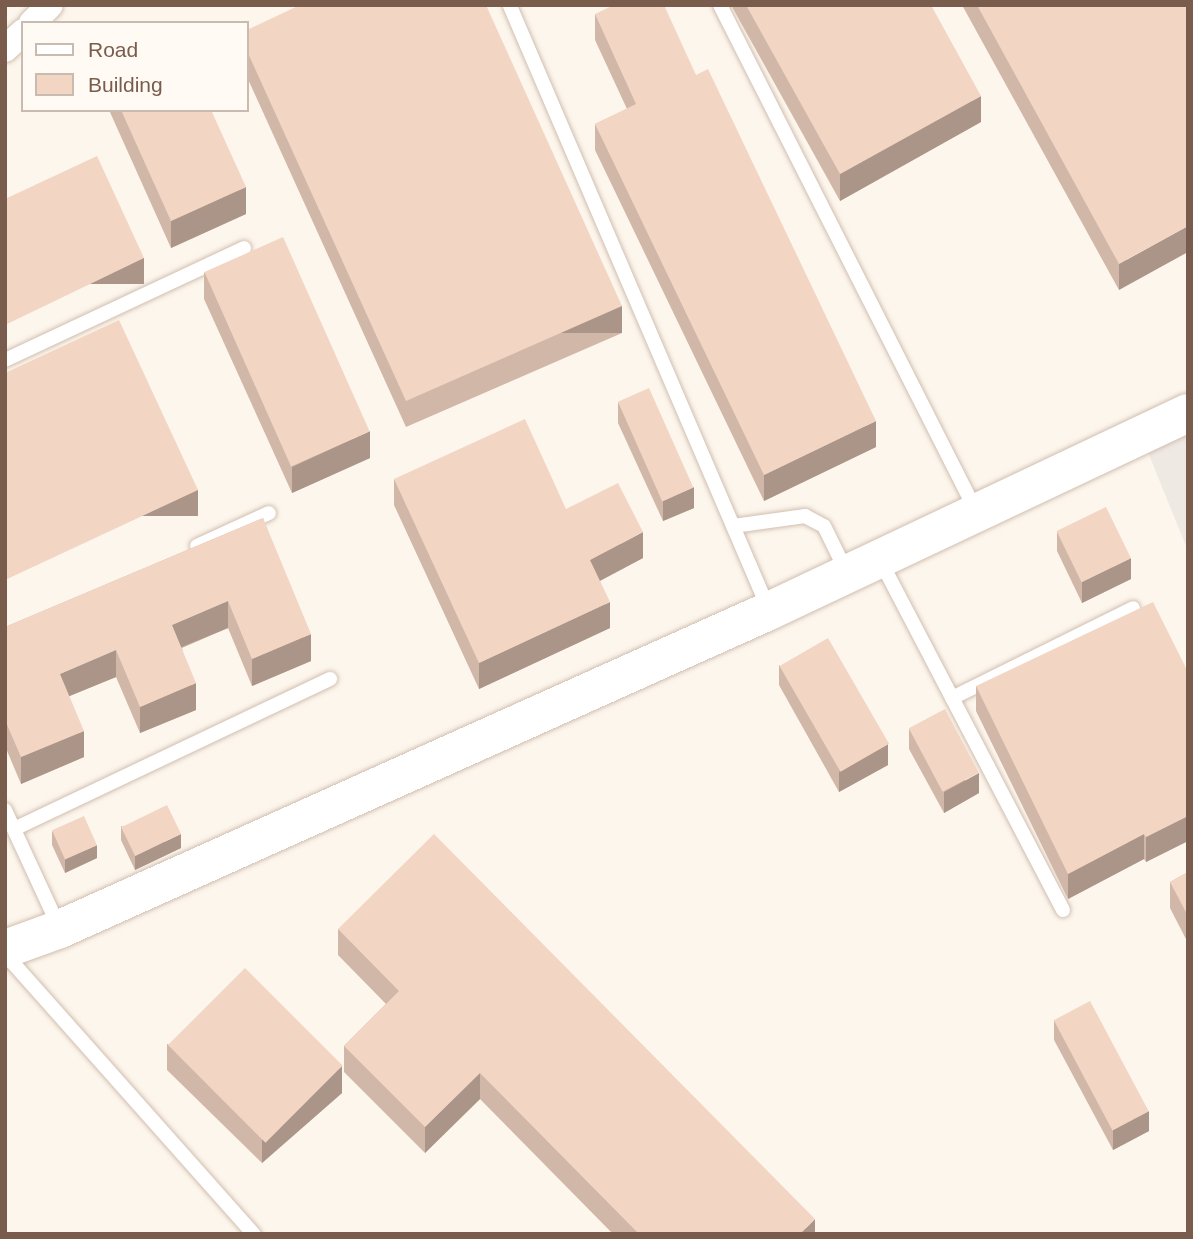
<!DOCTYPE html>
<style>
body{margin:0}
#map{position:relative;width:1193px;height:1239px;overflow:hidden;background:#fdf6ec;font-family:Arial,sans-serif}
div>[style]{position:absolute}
.industrial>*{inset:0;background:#efe9e4}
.roads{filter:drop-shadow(0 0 2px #d1beb0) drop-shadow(0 0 2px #d1beb0)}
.lane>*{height:14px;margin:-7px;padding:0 7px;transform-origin:7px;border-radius:7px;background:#fff}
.street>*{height:26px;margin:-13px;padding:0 13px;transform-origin:13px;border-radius:13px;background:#fff}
.secondary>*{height:38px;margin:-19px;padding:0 19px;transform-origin:19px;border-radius:19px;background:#fff}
.wall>*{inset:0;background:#d1b7a8}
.shaded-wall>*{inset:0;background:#aa9588;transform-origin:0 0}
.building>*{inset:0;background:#f3d5c3;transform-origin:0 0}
span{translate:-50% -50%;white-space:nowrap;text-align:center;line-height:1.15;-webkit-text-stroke:7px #fffaf3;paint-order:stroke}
.frame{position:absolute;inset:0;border:7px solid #7a5c4d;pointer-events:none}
.legend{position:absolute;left:21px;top:21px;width:228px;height:91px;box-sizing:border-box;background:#fffaf3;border:2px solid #cabbb1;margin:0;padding:9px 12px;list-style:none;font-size:21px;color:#7a5c4d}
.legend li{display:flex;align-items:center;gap:14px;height:35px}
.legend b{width:35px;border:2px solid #cabbb1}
</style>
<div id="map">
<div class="industrial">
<i style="clip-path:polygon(1188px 412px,1188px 551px,1141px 435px)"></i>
</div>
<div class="roads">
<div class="lane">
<i style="left:720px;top:5px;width:567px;rotate:63.16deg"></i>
<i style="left:510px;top:6px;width:657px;rotate:66.79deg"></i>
<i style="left:5px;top:360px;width:264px;rotate:-25.1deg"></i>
<i style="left:733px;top:526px;width:73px;rotate:-7.9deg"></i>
<i style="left:805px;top:516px;width:21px;rotate:28deg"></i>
<i style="left:824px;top:526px;width:52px;rotate:63.9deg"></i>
<i style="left:197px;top:546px;width:79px;rotate:-24.6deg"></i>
<i style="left:880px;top:560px;width:395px;rotate:62.4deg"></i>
<i style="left:952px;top:698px;width:202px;rotate:-26.4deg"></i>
<i style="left:5px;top:810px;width:129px;rotate:65.2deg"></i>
<i style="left:14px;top:829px;width:350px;rotate:-25.4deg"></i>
<i style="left:5px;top:954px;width:375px;rotate:48.4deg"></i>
</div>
<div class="street">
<i style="left:32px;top:23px;width:25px;rotate:-45deg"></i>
<i style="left:5px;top:49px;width:25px;rotate:-43deg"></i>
</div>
<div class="secondary">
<i style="left:5px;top:949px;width:59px;rotate:-20deg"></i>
<i style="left:60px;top:929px;width:777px;rotate:-24.16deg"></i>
<i style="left:769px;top:611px;width:463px;rotate:-25.3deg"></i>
</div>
</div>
<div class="wall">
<i style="clip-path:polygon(731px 5px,931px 5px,981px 122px,840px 201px)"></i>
<i style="clip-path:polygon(962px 5px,1188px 5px,1119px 290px)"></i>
<i style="clip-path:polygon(595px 14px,696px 75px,876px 447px,764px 501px,595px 150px,595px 124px,627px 109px,595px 40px)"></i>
<i style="clip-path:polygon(247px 30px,622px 333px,406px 427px,247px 77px)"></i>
<i style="clip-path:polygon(109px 110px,211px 110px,246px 214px,171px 248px)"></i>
<i style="clip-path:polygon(204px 272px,370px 458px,292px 493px,204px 299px)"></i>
<i style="clip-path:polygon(618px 402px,694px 508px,663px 521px,618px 423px)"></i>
<i style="clip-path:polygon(394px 479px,566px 509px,643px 558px,600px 581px,610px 628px,479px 689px,394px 505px)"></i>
<i style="clip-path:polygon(263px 518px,311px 661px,252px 686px,228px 628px,182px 648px,196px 710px,140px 733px,116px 677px,69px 696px,84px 757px,21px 784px,5px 746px,5px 627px)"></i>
<i style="clip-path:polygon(1057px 531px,1131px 579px,1082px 603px,1057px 551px)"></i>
<i style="clip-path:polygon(779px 665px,888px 765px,839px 792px,779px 685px)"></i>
<i style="clip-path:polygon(1188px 672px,1188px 841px,1146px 862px,1144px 859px,1068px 899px,976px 711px,976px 686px)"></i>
<i style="clip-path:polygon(909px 729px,979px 793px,944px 813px,909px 749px)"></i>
<i style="clip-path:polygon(121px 826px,181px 848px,135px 870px,121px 840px)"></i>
<i style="clip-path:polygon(52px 831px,97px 858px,65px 873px,52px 845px)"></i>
<i style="clip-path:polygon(1188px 872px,1188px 943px,1170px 908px,1170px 882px)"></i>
<i style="clip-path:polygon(338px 929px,815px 1234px,613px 1234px,480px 1099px,425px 1153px,344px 1072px,344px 1046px,386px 1004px,338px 955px)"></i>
<i style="clip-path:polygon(1054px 1020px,1149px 1131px,1113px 1150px,1054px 1040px)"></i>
<i style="clip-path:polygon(167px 1044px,342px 1093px,262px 1163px,167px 1070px)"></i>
</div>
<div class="shaded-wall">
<i style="clip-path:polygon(981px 96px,981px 122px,840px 201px,840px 174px)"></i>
<i style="clip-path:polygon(246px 187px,246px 214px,171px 248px,171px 221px)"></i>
<i style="clip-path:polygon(1188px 226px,1188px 252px,1119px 290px,1119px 264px)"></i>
<i style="left:144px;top:258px;width:26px;height:154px;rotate:90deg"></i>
<i style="left:622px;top:306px;width:27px;height:236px;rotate:90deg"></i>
<i style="clip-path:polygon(876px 421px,876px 447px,764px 501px,764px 475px)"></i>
<i style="clip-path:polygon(370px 431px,370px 458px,292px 493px,292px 467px)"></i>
<i style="clip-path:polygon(694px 487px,694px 508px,663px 521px,663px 501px)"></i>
<i style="left:198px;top:490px;width:26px;height:213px;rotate:90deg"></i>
<i style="clip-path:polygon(643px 532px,643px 558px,590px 586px,590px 560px)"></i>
<i style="clip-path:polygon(1131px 558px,1131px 579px,1082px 603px,1082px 582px)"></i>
<i style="clip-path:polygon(228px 601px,228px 628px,172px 651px,172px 625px)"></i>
<i style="clip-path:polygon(610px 602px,610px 628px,479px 689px,479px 663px)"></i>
<i style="clip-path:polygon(311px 634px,311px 661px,252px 686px,252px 659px)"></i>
<i style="clip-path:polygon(116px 650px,116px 677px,60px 700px,60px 674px)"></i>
<i style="clip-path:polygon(196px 683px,196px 710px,140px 733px,140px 707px)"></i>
<i style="clip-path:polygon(84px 731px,84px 757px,21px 784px,21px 757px)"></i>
<i style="clip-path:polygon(888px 744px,888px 765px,839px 792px,839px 772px)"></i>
<i style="clip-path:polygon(979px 773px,979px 793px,944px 813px,944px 792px)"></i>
<i style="clip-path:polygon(1188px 816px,1188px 841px,1146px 862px,1146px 837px)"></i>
<i style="clip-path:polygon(181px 834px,181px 848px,135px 870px,135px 856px)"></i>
<i style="clip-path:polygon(1144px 834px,1144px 859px,1068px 899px,1068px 874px)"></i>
<i style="clip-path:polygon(97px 845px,97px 858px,65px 873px,65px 859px)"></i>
<i style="clip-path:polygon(342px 1066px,342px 1093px,262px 1163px,262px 1136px)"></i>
<i style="clip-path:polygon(480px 1073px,480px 1099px,425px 1153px,425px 1127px)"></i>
<i style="clip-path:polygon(1149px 1111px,1149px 1131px,1113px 1150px,1113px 1130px)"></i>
<i style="clip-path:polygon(815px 1219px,815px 1234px,800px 1234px)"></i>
</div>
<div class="building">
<i style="clip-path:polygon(300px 5px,486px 5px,622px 306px,406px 401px,247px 51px,247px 30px)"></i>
<i style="clip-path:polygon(614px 5px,664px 5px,696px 75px,708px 69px,876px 421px,764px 475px,595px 124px,636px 104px,595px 14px)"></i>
<i style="clip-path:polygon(746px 5px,931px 5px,981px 96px,840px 174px)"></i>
<i style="clip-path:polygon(977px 5px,1188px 5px,1188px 226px,1119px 264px)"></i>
<i style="clip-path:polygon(121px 110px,211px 110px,246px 187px,171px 221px)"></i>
<i style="clip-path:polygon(97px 156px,144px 258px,5px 325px,5px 199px)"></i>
<i style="left:283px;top:237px;width:213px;height:86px;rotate:66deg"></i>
<i style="clip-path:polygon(119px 320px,198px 490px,5px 580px,5px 373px)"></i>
<i style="left:649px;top:388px;width:109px;height:34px;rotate:66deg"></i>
<i style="clip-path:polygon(525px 419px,566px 509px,618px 483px,643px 532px,590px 560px,610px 602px,479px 663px,394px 479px)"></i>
<i style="left:1106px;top:507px;width:57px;height:55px;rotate:64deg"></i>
<i style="clip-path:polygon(263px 518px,311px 634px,252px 659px,228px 601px,172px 625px,196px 683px,140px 707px,116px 650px,60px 674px,84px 731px,21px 757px,5px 720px,5px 627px)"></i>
<i style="clip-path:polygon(1153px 602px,1188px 672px,1188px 816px,1146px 837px,1144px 834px,1068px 874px,976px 686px)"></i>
<i style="left:828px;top:638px;width:122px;height:56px;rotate:60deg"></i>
<i style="left:945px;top:709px;width:72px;height:41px;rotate:62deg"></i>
<i style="left:167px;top:805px;width:32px;height:51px;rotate:64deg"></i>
<i style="left:84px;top:816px;width:32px;height:35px;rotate:66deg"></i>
<i style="clip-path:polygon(434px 834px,815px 1219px,800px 1234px,639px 1234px,480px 1073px,425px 1127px,344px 1046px,399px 991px,338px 929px)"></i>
<i style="clip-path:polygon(1188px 872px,1188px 916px,1170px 882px)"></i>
<i style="left:245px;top:968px;width:138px;height:109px;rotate:45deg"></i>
<i style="left:1090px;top:1001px;width:125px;height:41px;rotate:62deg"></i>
</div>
<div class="frame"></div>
<ul class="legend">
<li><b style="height:9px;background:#fff"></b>Road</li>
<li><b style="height:19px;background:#f3d5c3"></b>Building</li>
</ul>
</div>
